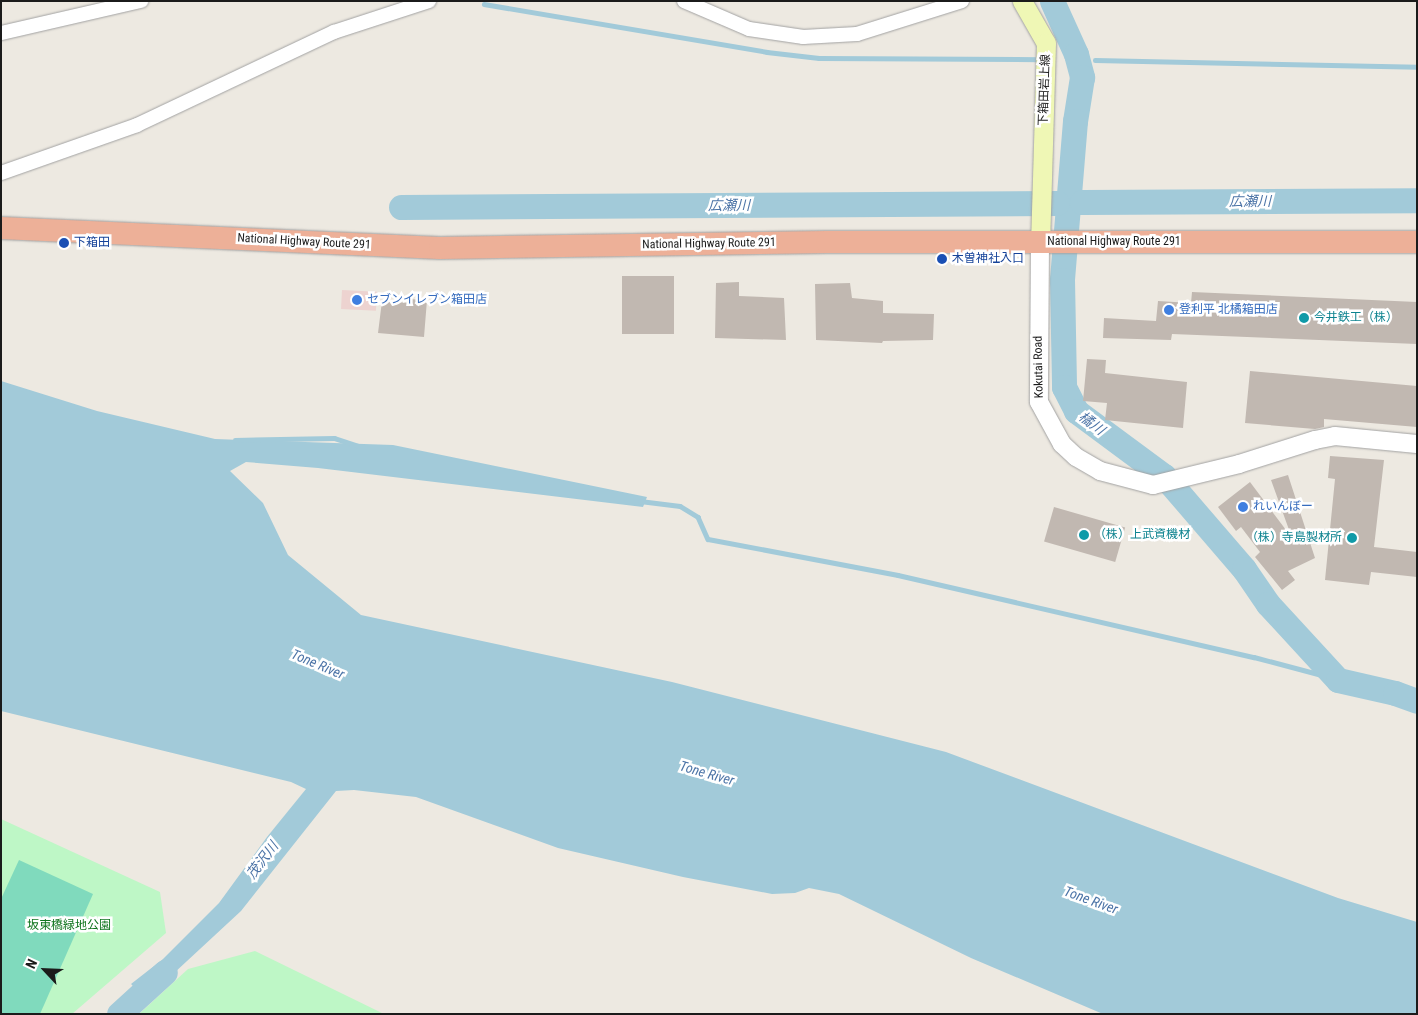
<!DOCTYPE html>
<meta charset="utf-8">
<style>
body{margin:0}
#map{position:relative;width:1418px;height:1015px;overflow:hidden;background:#ede9e1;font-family:"Roboto Condensed","Noto Sans JP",sans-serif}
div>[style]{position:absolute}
.commercial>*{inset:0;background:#edd3d0;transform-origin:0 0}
.park>*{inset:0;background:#bef7c6}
.pitch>*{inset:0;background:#80dabd}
.water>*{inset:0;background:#a2cad9}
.stream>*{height:4.5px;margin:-2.25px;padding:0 2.25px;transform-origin:2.25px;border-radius:2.25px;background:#a2cad9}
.river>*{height:25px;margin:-12.5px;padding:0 12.5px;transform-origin:12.5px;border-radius:12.5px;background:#a2cad9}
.building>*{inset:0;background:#c1b8b1;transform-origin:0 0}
.roads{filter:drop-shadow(0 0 1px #a2a2a2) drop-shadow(0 0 1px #a2a2a2)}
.minor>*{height:14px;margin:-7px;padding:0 7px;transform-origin:7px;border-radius:7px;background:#fff}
.tertiary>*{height:18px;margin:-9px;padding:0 9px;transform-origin:9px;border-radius:9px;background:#fff}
.secondary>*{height:19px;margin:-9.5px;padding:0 9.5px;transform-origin:9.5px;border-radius:9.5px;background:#eff7b5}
.trunk>*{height:22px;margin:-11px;padding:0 11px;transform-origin:11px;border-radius:11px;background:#edb098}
.dots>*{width:14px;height:14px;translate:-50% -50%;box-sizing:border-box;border:2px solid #fff;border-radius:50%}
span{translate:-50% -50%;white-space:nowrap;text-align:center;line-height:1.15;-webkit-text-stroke:5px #fff;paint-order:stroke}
.street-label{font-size:12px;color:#1b1b1b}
.transit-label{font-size:12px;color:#164399}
.left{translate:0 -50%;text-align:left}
.shop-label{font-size:12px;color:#366cbe}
.culture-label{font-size:12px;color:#0d838f}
.right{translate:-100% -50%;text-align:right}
.park-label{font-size:12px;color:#0f741d}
.water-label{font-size:14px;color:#4c74a7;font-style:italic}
.frame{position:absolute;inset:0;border:2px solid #1b1b1b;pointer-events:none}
.north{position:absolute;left:20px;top:945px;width:50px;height:50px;-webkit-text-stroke:4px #fff;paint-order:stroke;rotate:295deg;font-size:14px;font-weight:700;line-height:20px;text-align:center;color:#1b1b1b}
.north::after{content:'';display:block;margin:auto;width:18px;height:22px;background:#1b1b1b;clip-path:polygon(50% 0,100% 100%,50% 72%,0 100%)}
</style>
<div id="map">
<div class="commercial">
<i style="left:342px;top:290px;width:35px;height:19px;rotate:3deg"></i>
</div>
<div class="park">
<i style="clip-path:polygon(1px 819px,160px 892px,166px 933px,72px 1014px,1px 1014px)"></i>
<i style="clip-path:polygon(255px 951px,384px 1014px,139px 1014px,188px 969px)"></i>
</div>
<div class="pitch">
<i style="clip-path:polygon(19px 860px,93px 894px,40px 1014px,1px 1014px,1px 899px)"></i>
</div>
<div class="water">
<i style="clip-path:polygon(1px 381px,97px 411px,215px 439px,393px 445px,647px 497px,643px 507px,318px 468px,246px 462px,230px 471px,263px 503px,288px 555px,361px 615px,672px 682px,946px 752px,1338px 898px,1417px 922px,1417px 1014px,1103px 1014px,971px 958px,839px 894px,809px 888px,795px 893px,772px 894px,683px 877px,558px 848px,416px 797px,354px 790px,336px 791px,241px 911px,146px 999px,131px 984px,163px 959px,219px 903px,267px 837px,306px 789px,291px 782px,1px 711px)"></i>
</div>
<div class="stream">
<i style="left:484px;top:4px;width:287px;rotate:9.6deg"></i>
<i style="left:767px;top:52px;width:52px;rotate:6.6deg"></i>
<i style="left:819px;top:58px;width:222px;rotate:0.3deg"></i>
<i style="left:1095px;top:60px;width:322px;rotate:1.2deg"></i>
<i style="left:235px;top:440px;width:99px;rotate:-1.2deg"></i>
<i style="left:334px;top:438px;width:25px;rotate:18deg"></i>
<i style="left:640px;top:501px;width:40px;rotate:7.1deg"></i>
<i style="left:680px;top:506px;width:21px;rotate:31deg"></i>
<i style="left:698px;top:517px;width:24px;rotate:66deg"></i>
<i style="left:708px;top:539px;width:193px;rotate:10.7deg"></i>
<i style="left:898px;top:575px;width:365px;rotate:13deg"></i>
<i style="left:1254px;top:657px;width:93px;rotate:14.9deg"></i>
</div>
<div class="river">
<i style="left:1052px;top:1px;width:58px;rotate:65.6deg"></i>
<i style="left:1076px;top:54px;width:24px;rotate:75deg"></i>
<i style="left:1082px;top:77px;width:45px;rotate:99deg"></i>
<i style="left:1075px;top:121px;width:160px;rotate:94.7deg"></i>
<i style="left:1062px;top:280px;width:107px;rotate:88.9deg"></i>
<i style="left:1064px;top:387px;width:27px;rotate:63deg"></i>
<i style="left:1076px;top:411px;width:109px;rotate:36.5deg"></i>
<i style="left:1164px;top:476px;width:123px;rotate:49.3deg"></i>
<i style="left:1244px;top:569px;width:42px;rotate:55.6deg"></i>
<i style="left:1268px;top:604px;width:103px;rotate:47.4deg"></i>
<i style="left:1338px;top:680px;width:58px;rotate:12.8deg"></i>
<i style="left:1395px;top:693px;width:23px;rotate:20deg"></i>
<i style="left:1082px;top:202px;width:335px;rotate:-0.3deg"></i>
<i style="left:401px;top:207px;width:656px;rotate:-0.35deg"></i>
<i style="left:119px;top:1014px;width:62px;rotate:-42.4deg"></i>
</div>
<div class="building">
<i style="left:622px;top:276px;width:52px;height:58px"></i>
<i style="clip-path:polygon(739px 282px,739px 296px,784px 298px,786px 340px,715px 338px,716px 283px)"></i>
<i style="clip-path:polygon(850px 283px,852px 298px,883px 301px,883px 313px,934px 314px,933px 340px,883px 341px,882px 343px,816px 340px,815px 284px)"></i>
<i style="clip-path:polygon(1192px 292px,1417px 302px,1417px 344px,1172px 334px,1171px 340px,1103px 338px,1104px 318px,1156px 321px,1158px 301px,1191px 303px)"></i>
<i style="clip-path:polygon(409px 299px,427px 300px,424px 337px,378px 333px,382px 301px,409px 303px)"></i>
<i style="clip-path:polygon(1087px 359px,1106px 360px,1105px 373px,1187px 382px,1183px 428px,1105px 420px,1107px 403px,1083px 401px)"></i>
<i style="clip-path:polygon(1250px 371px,1417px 386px,1417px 427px,1324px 419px,1324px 427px,1315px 429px,1245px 423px)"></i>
<i style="clip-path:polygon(1330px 456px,1384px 460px,1374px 547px,1417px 552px,1417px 577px,1371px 572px,1369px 585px,1325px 580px,1335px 479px,1328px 478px)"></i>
<i style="clip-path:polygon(1288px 475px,1315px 558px,1288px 571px,1295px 580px,1282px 590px,1255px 557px,1260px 552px,1241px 527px,1236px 531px,1218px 507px,1250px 482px,1292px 538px,1271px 480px)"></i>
<i style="left:1054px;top:507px;width:74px;height:36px;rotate:16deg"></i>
</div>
<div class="roads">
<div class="minor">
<i style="left:684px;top:1px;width:71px;rotate:23.3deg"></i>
<i style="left:749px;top:29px;width:55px;rotate:8.4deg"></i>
<i style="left:803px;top:37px;width:54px;rotate:-3.2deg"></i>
<i style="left:857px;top:34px;width:110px;rotate:-17.4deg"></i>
<i style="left:1px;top:33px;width:144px;rotate:-12.9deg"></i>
<i style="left:1px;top:173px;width:144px;rotate:-19.4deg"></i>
<i style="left:137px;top:125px;width:218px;rotate:-25.3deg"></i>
<i style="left:334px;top:32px;width:100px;rotate:-18.1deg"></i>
</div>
<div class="tertiary">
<i style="left:1040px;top:242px;width:160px;rotate:90.4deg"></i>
<i style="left:1039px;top:402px;width:48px;rotate:61.3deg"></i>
<i style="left:1062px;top:444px;width:19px;rotate:43deg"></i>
<i style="left:1076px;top:457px;width:28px;rotate:30deg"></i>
<i style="left:1100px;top:471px;width:55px;rotate:14.8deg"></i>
<i style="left:1153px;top:485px;width:89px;rotate:-13.7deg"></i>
<i style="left:1239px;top:464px;width:80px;rotate:-17.5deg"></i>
<i style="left:1315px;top:440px;width:20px;rotate:-11deg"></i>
<i style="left:1335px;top:436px;width:82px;rotate:5.6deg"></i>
</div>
<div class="secondary">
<i style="left:1022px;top:1px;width:48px;rotate:60.3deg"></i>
<i style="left:1046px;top:43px;width:199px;rotate:91.7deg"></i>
</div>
<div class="trunk">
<i style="left:1px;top:228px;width:439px;rotate:2.6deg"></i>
<i style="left:440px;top:248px;width:387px;rotate:-0.9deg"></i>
<i style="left:827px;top:242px;width:590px"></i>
</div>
</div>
<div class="dots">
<i style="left:64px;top:243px;background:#1a4fb4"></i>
<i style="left:942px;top:259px;background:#1a4fb4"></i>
<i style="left:357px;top:300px;background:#3f7fe0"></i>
<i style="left:1169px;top:310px;background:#3f7fe0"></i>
<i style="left:1304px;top:318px;background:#0f9aa8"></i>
<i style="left:1243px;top:507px;background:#3f7fe0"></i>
<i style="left:1084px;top:535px;background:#0f9aa8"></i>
<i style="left:1352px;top:538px;background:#0f9aa8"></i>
</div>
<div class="street-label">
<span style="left:1045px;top:90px;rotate:-88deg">下箱田岩上線</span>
<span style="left:304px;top:242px;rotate:3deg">National Highway Route 291</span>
<span style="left:1114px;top:242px">National Highway Route 291</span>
<span style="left:709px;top:244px;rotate:-1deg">National Highway Route 291</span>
<span style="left:1039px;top:367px;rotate:-91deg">Kokutai Road</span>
</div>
<div class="transit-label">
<span class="left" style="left:74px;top:243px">下箱田</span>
<span class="left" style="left:952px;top:259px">木曽神社入口</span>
</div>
<div class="shop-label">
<span class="left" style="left:367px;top:300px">セブンイレブン箱田店</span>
<span class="left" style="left:1179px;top:310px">登利平 北橘箱田店</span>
<span class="left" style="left:1253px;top:507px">れいんぼー</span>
</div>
<div class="culture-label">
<span class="left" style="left:1314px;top:318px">今井鉄工（株）</span>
<span class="left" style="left:1094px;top:535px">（株）上武資機材</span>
<span class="right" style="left:1342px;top:538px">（株）寺島製材所</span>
</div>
<div class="park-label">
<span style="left:69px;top:926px">坂東橋緑地公園</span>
</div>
<div class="water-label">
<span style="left:1250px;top:201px">広瀬川</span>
<span style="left:729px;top:205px">広瀬川</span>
<span style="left:1092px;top:423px;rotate:37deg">橘川</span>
<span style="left:318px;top:664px;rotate:23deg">Tone River</span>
<span style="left:707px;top:773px;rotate:16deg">Tone River</span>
<span style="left:262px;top:860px;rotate:-53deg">茂沢川</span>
<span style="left:1091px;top:900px;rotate:20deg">Tone River</span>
</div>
<div class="frame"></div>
<div class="north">N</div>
</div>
